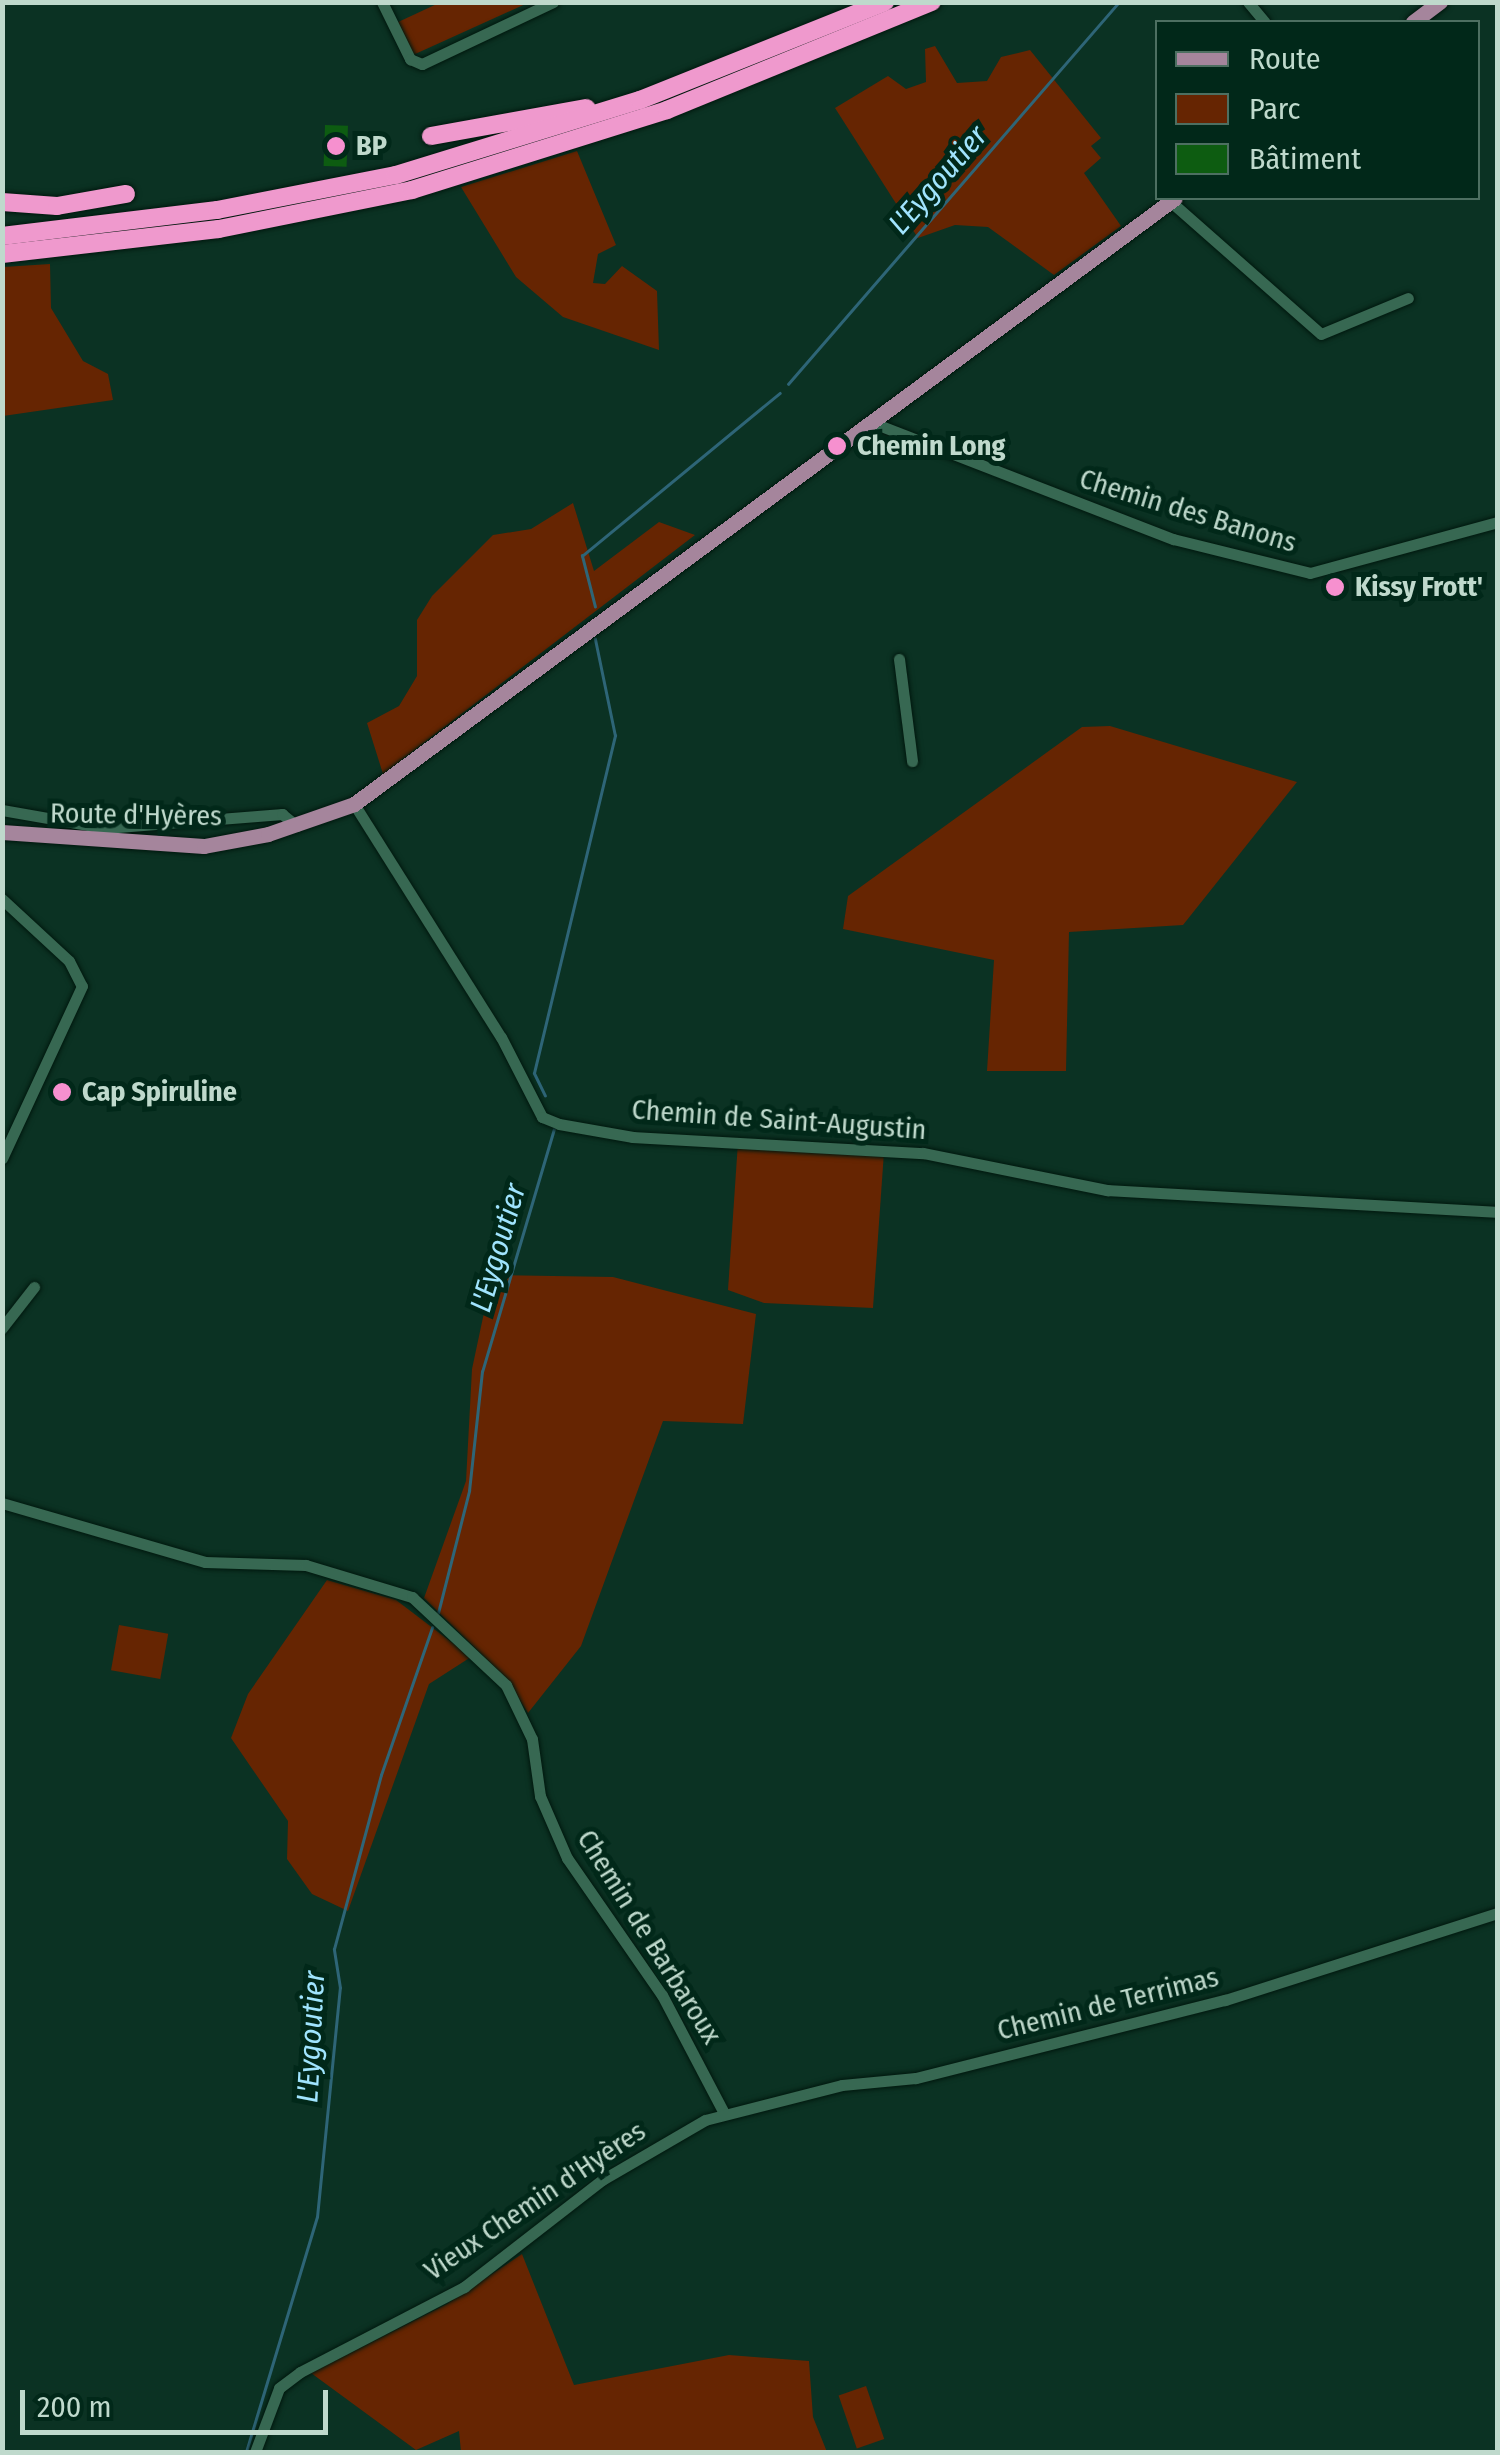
<!DOCTYPE html>
<meta charset="utf-8">
<style>
body{margin:0}
#map{position:relative;width:1500px;height:2455px;overflow:hidden;background:#0b3223;font-family:"Fira Sans Condensed",sans-serif}
div>[style]{position:absolute}
.green>*{inset:0;background:#662502;transform-origin:0 0}
.stream>*{height:2.5px;margin:-1.25px;padding:0 1.25px;transform-origin:1.25px;border-radius:1.25px;background:#2e6577}
.building>*{inset:0;background:#0d5c11;transform-origin:0 0}
.roads{filter:drop-shadow(0 0 2px #01180e) drop-shadow(0 0 2px #01180e)}
.minor>*{height:11px;margin:-5.5px;padding:0 5.5px;transform-origin:5.5px;border-radius:5.5px;background:#376852}
.major>*{height:15px;margin:-7.5px;padding:0 7.5px;transform-origin:7.5px;border-radius:7.5px;background:#a5859c}
.highway>*{height:18px;margin:-9px;padding:0 9px;transform-origin:9px;border-radius:9px;background:#ef99cd}
.dots>*{width:28px;height:28px;translate:-50% -50%;box-sizing:border-box;border:5px solid #012819;border-radius:50%}
span{translate:-50% -50%;white-space:nowrap;text-align:center;line-height:1.15;-webkit-text-stroke:10px #012819;paint-order:stroke}
.poi-label{font-size:28px;color:#bfd9cc;font-weight:700}
.left{translate:0 -50%;text-align:left}
.street-label{font-size:28px;color:#bfd9cc}
.water-label{font-size:30px;color:#a0e4fe;font-style:italic}
.frame{position:absolute;inset:0;border:5px solid #bfd9cc;pointer-events:none}
.legend{position:absolute;left:1155px;top:20px;width:325px;height:180px;box-sizing:border-box;background:#012819;border:2px solid #4d6f61;margin:0;padding:12px 18px;list-style:none;font-size:30px;color:#bfd9cc}
.legend li{display:flex;align-items:center;gap:20px;height:50px}
.legend b{width:50px;border:2px solid #4d6f61}
.scale{position:absolute;left:20px;top:2390px;width:308px;height:45px;box-sizing:border-box;border:5px solid #bfd9cc;border-top:0;padding-left:12px;font-size:30px;line-height:35px;white-space:nowrap;color:#bfd9cc;-webkit-text-stroke:8px #012819;paint-order:stroke}
</style>
<div id="map">
<div class="green">
<i style="clip-path:polygon(530px 2px,413px 55px,396px 23px,439px 3px)"></i>
<i style="clip-path:polygon(935px 46px,957px 83px,987px 81px,1001px 57px,1030px 50px,1101px 138px,1091px 146px,1101px 158px,1084px 173px,1121px 226px,1054px 275px,988px 227px,955px 225px,918px 238px,835px 108px,888px 76px,906px 89px,926px 82px,925px 49px)"></i>
<i style="clip-path:polygon(577px 151px,616px 245px,598px 254px,593px 283px,605px 284px,622px 266px,657px 291px,659px 350px,563px 317px,516px 277px,461px 187px)"></i>
<i style="clip-path:polygon(50px 264px,51px 308px,83px 361px,108px 374px,113px 400px,3px 416px,3px 267px)"></i>
<i style="clip-path:polygon(573px 503px,594px 571px,659px 522px,695px 535px,383px 774px,367px 723px,399px 706px,417px 676px,417px 620px,432px 596px,493px 535px,531px 529px)"></i>
<i style="clip-path:polygon(1110px 726px,1297px 782px,1183px 925px,1069px 932px,1066px 1071px,987px 1071px,994px 960px,843px 929px,848px 896px,1082px 727px)"></i>
<i style="clip-path:polygon(738px 1142px,884px 1152px,873px 1308px,764px 1303px,728px 1290px)"></i>
<i style="clip-path:polygon(492px 1275px,613px 1277px,756px 1314px,743px 1424px,663px 1421px,581px 1646px,528px 1713px,506px 1678px,424px 1598px,466px 1481px,472px 1369px)"></i>
<i style="clip-path:polygon(327px 1580px,396px 1600px,471px 1657px,429px 1684px,348px 1911px,312px 1894px,287px 1859px,288px 1821px,231px 1738px,248px 1694px)"></i>
<i style="left:119px;top:1625px;width:50px;height:46px;rotate:10deg"></i>
<i style="clip-path:polygon(522px 2254px,574px 2385px,729px 2355px,809px 2361px,813px 2417px,827px 2452px,461px 2452px,459px 2431px,416px 2450px,311px 2373px,447px 2304px)"></i>
<i style="left:866px;top:2386px;width:56px;height:29px;rotate:71deg"></i>
</div>
<div class="stream">
<i style="left:788px;top:384px;width:505px;rotate:-49.09deg"></i>
<i style="left:595px;top:607px;width:53px;rotate:-104.3deg"></i>
<i style="left:582px;top:556px;width:256px;rotate:-39.5deg"></i>
<i style="left:545px;top:1096px;width:25px;rotate:-116deg"></i>
<i style="left:534px;top:1073px;width:347px;rotate:-76.5deg"></i>
<i style="left:615px;top:736px;width:99px;rotate:-101.7deg"></i>
<i style="left:438px;top:1613px;width:126px;rotate:-75.7deg"></i>
<i style="left:469px;top:1491px;width:120px;rotate:-83.8deg"></i>
<i style="left:482px;top:1372px;width:253px;rotate:-73.5deg"></i>
<i style="left:246px;top:2452px;width:245px;rotate:-73.2deg"></i>
<i style="left:317px;top:2217px;width:230px;rotate:-84.3deg"></i>
<i style="left:340px;top:1988px;width:39px;rotate:-99deg"></i>
<i style="left:334px;top:1949px;width:180px;rotate:-74.9deg"></i>
<i style="left:381px;top:1775px;width:156px;rotate:-70.9deg"></i>
</div>
<div class="building">
<i style="left:325px;top:125px;width:23px;height:41px;rotate:2deg"></i>
</div>
<div class="roads">
<div class="minor">
<i style="left:382px;top:2px;width:64px;rotate:63.8deg"></i>
<i style="left:410px;top:59px;width:13px;rotate:23deg"></i>
<i style="left:422px;top:64px;width:145px;rotate:-25.3deg"></i>
<i style="left:1248px;top:2px;width:26px;rotate:50deg"></i>
<i style="left:1170px;top:201px;width:201px;rotate:41.4deg"></i>
<i style="left:1321px;top:334px;width:94px;rotate:-22.5deg"></i>
<i style="left:871px;top:422px;width:324px;rotate:21.2deg"></i>
<i style="left:1173px;top:539px;width:141px;rotate:13.9deg"></i>
<i style="left:1310px;top:573px;width:195px;rotate:-15.2deg"></i>
<i style="left:899px;top:659px;width:103px;rotate:82.7deg"></i>
<i style="left:354px;top:804px;width:275px;rotate:57.8deg"></i>
<i style="left:501px;top:1037px;width:90px;rotate:62.9deg"></i>
<i style="left:542px;top:1117px;width:18px;rotate:22deg"></i>
<i style="left:559px;top:1124px;width:75px;rotate:10deg"></i>
<i style="left:633px;top:1137px;width:290px;rotate:3.2deg"></i>
<i style="left:923px;top:1153px;width:188px;rotate:11.4deg"></i>
<i style="left:1107px;top:1190px;width:392px;rotate:3.2deg"></i>
<i style="left:2px;top:810px;width:105px;rotate:9.9deg"></i>
<i style="left:105px;top:828px;width:178px;rotate:-4.5deg"></i>
<i style="left:282px;top:814px;width:19px;rotate:39deg"></i>
<i style="left:2px;top:899px;width:91px;rotate:42.8deg"></i>
<i style="left:69px;top:961px;width:28px;rotate:63deg"></i>
<i style="left:82px;top:986px;width:190px;rotate:114.9deg"></i>
<i style="left:2px;top:1328px;width:52px;rotate:-52deg"></i>
<i style="left:2px;top:1503px;width:211px;rotate:16.2deg"></i>
<i style="left:205px;top:1562px;width:101px;rotate:1.7deg"></i>
<i style="left:306px;top:1565px;width:111px;rotate:16.8deg"></i>
<i style="left:412px;top:1597px;width:129px;rotate:43.1deg"></i>
<i style="left:506px;top:1685px;width:60px;rotate:64.3deg"></i>
<i style="left:532px;top:1739px;width:58px;rotate:82deg"></i>
<i style="left:540px;top:1796px;width:68px;rotate:66.5deg"></i>
<i style="left:567px;top:1858px;width:167px;rotate:55.3deg"></i>
<i style="left:662px;top:1995px;width:133px;rotate:62.3deg"></i>
<i style="left:255px;top:2452px;width:68px;rotate:-69.4deg"></i>
<i style="left:279px;top:2388px;width:26px;rotate:-37deg"></i>
<i style="left:300px;top:2372px;width:185px;rotate:-27.4deg"></i>
<i style="left:464px;top:2287px;width:175px;rotate:-37.8deg"></i>
<i style="left:602px;top:2180px;width:119px;rotate:-30.2deg"></i>
<i style="left:705px;top:2120px;width:141px;rotate:-14.3deg"></i>
<i style="left:842px;top:2085px;width:74px;rotate:-5.4deg"></i>
<i style="left:916px;top:2078px;width:319px;rotate:-14.2deg"></i>
<i style="left:1225px;top:2000px;width:287px;rotate:-17.7deg"></i>
</div>
<div class="major">
<i style="left:1413px;top:22px;width:34px;rotate:-37deg"></i>
<i style="left:2px;top:832px;width:202px;rotate:4deg"></i>
<i style="left:204px;top:846px;width:65px;rotate:-10.6deg"></i>
<i style="left:268px;top:834px;width:91px;rotate:-19.2deg"></i>
<i style="left:354px;top:804px;width:1020px;rotate:-36.43deg"></i>
</div>
<div class="highway">
<i style="left:431px;top:136px;width:158px;rotate:-10.2deg"></i>
<i style="left:2px;top:202px;width:55px;rotate:4.2deg"></i>
<i style="left:57px;top:206px;width:70px;rotate:-9.9deg"></i>
<i style="left:2px;top:236px;width:217px;rotate:-6.9deg"></i>
<i style="left:217px;top:210px;width:182px;rotate:-11.1deg"></i>
<i style="left:396px;top:175px;width:255px;rotate:-17.1deg"></i>
<i style="left:640px;top:100px;width:264px;rotate:-21.8deg"></i>
<i style="left:2px;top:254px;width:218px;rotate:-6.6deg"></i>
<i style="left:219px;top:229px;width:197px;rotate:-11.4deg"></i>
<i style="left:412px;top:190px;width:267px;rotate:-17.4deg"></i>
<i style="left:667px;top:110px;width:286px;rotate:-22.2deg"></i>
</div>
</div>
<div class="dots">
<i style="left:336px;top:146px;background:#f690cf"></i>
<i style="left:837px;top:446px;background:#f690cf"></i>
<i style="left:1335px;top:587px;background:#f690cf"></i>
<i style="left:62px;top:1092px;background:#f690cf"></i>
</div>
<div class="poi-label">
<span class="left" style="left:356px;top:146px">BP</span>
<span class="left" style="left:857px;top:446px">Chemin Long</span>
<span class="left" style="left:1355px;top:587px">Kissy Frott'</span>
<span class="left" style="left:82px;top:1092px">Cap Spiruline</span>
</div>
<div class="street-label">
<span style="left:1188px;top:511px;rotate:17deg">Chemin des Banons</span>
<span style="left:136px;top:815px;rotate:1deg">Route d'Hyères</span>
<span style="left:779px;top:1120px;rotate:4deg">Chemin de Saint-Augustin</span>
<span style="left:649px;top:1937px;rotate:58deg">Chemin de Barbaroux</span>
<span style="left:1108px;top:2004px;rotate:-14deg">Chemin de Terrimas</span>
<span style="left:535px;top:2201px;rotate:-34deg">Vieux Chemin d'Hyères</span>
</div>
<div class="water-label">
<span style="left:938px;top:180px;rotate:-49deg">L'Eygoutier</span>
<span style="left:498px;top:1248px;rotate:-74deg">L'Eygoutier</span>
<span style="left:311px;top:2037px;rotate:-87deg">L'Eygoutier</span>
</div>
<div class="frame"></div>
<ul class="legend">
<li><b style="height:12px;background:#a5859c"></b>Route</li>
<li><b style="height:28px;background:#662502"></b>Parc</li>
<li><b style="height:28px;background:#0d5c11"></b>Bâtiment</li>
</ul>
<div class="scale">200 m</div>
</div>
